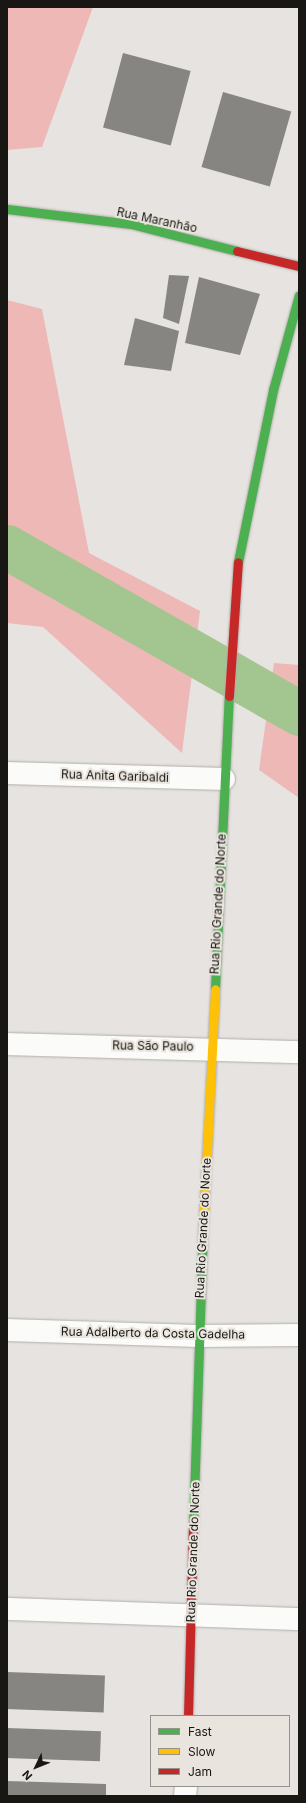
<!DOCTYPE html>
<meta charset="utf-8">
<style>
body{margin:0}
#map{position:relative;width:306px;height:1803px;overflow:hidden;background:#e6e3e0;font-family:Inter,sans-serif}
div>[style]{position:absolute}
.green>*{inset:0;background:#eeb8b7}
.river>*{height:45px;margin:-22.5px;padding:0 22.5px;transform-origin:22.5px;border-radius:22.5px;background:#a3c690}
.building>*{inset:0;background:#868582;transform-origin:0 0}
.roads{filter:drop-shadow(0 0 1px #b1afac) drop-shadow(0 0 1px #b1afac)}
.street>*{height:22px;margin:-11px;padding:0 11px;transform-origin:11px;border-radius:11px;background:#fbfbfa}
.fast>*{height:9px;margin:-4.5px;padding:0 4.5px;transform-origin:4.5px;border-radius:4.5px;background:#4caf50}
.slow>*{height:9px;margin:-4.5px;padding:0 4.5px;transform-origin:4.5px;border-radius:4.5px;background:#ffc107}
.jam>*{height:9px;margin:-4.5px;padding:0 4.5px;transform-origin:4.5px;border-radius:4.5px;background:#c62828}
span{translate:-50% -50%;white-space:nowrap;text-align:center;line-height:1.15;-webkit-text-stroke:4px #e9e4dd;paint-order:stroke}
.street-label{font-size:12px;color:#181714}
.frame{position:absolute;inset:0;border:8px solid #181714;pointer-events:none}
.legend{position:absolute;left:150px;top:1715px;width:140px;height:72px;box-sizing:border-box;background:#e9e4dd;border:1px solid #95928d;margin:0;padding:5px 7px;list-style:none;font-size:12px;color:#181714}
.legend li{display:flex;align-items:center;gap:8px;height:20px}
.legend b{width:20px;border:1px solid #95928d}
.north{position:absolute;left:16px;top:1747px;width:40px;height:40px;-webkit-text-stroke:3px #e9e4dd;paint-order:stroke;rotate:227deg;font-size:11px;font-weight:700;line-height:16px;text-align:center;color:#181714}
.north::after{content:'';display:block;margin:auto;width:14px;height:18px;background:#181714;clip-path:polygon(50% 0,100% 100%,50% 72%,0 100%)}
</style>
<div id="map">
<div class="green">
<i style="clip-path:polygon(7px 7px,93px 7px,42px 147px,7px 150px)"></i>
<i style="clip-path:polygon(7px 300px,42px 309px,89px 553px,200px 611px,182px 753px,43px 627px,7px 623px)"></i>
<i style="clip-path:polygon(274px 663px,299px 665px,299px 798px,259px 770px)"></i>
</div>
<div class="river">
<i style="left:7px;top:547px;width:336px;rotate:29.6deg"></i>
</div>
<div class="building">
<i style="left:123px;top:53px;width:70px;height:77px;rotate:15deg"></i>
<i style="left:223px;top:92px;width:71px;height:78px;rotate:16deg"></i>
<i style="clip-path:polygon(169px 275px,189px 276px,179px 324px,163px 318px)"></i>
<i style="clip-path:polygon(199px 277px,260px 294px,240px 355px,185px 343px)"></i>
<i style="clip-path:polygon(135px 318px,179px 331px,171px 371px,124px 365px)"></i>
<i style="left:7px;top:1672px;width:98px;height:37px;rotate:2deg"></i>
<i style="left:7px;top:1728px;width:94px;height:30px;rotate:2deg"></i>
<i style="clip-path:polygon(7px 1781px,106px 1784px,106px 1796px,7px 1796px)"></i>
</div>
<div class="roads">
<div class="street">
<i style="left:7px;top:773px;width:217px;rotate:1.6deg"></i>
<i style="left:7px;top:1044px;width:292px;rotate:1.6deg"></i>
<i style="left:7px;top:1330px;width:191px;rotate:1.8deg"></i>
<i style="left:198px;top:1336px;width:101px;rotate:-0.6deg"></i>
<i style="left:7px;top:1609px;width:292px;rotate:2deg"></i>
<i style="left:185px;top:1796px;width:10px;rotate:-84deg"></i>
</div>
<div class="fast">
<i style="left:7px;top:209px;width:125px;rotate:6.9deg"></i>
<i style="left:131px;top:224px;width:109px;rotate:14.3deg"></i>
<i style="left:238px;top:562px;width:176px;rotate:-78.5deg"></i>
<i style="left:273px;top:390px;width:98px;rotate:-74.7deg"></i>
<i style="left:215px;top:989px;width:293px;rotate:-87.3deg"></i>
<i style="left:193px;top:1528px;width:300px;rotate:-88.1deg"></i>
</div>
<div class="slow">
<i style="left:203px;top:1228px;width:239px;rotate:-87.1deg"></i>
</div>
<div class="jam">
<i style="left:237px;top:251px;width:64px;rotate:13.6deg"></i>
<i style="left:229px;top:696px;width:134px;rotate:-86.2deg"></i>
<i style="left:188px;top:1716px;width:188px;rotate:-88.5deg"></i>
</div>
</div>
<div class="street-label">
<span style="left:157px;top:220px;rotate:12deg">Rua Maranhão</span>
<span style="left:115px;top:776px;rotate:2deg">Rua Anita Garibaldi</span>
<span style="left:218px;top:904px;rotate:-87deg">Rua Rio Grande do Norte</span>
<span style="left:153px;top:1046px;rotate:1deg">Rua São Paulo</span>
<span style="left:203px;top:1228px;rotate:-87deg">Rua Rio Grande do Norte</span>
<span style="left:153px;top:1333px;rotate:1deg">Rua Adalberto da Costa Gadelha</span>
<span style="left:193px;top:1552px;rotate:-88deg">Rua Rio Grande do Norte</span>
</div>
<div class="frame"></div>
<ul class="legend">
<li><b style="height:5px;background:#4caf50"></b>Fast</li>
<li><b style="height:5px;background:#ffc107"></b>Slow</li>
<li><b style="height:5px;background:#c62828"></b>Jam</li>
</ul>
<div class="north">N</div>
</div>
